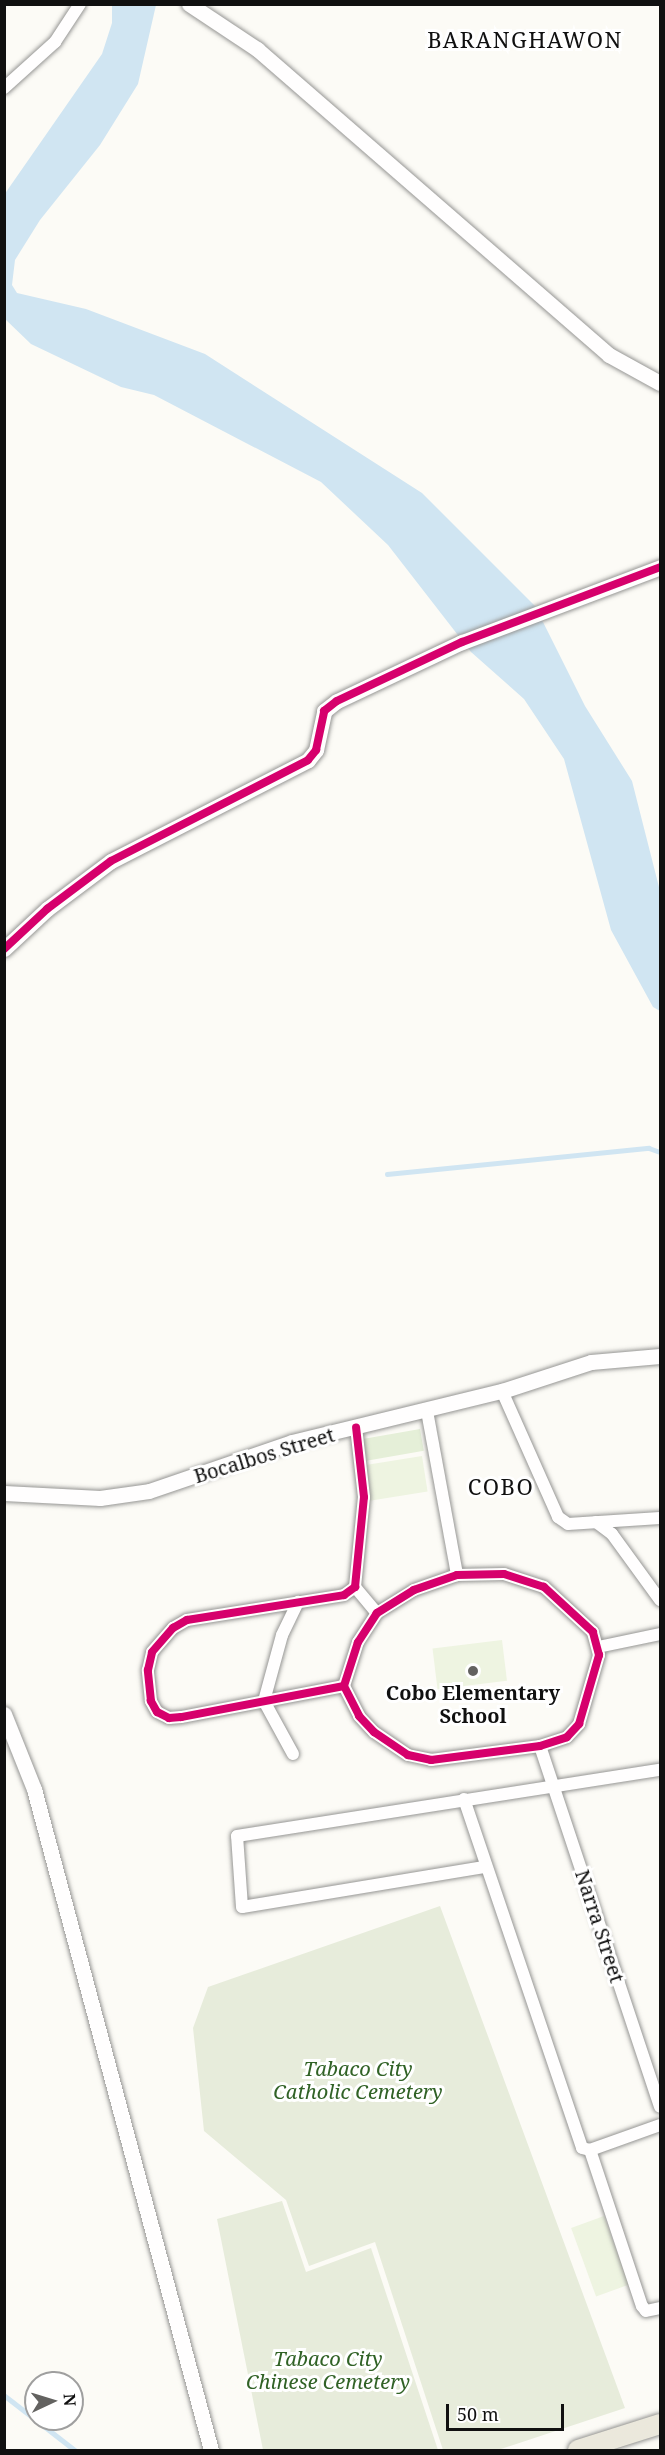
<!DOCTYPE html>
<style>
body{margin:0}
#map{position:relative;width:665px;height:2455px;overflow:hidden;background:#fcfbf6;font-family:"Noto Serif",serif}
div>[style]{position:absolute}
.green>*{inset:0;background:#e5efd8;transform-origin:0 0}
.cemetery>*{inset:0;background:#e7ecdb}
.pitch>*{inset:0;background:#eef4e1;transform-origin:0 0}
.water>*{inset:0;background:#d0e5f2}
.stream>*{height:4.5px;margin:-2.25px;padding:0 2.25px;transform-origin:2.25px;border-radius:2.25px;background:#d0e5f2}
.roads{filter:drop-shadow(0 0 2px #969694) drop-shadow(0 0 2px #969694)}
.minor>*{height:12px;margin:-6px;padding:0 6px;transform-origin:6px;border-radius:6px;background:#fffefe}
.tertiary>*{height:15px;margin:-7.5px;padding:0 7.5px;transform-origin:7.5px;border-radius:7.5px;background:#fffefe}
.primary>*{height:20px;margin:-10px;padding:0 10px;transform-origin:10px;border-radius:10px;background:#ebe8dc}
.cycleway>*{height:8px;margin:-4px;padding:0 4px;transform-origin:4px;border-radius:4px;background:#d6006c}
.dots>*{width:16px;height:16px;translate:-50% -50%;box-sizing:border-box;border:3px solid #fff;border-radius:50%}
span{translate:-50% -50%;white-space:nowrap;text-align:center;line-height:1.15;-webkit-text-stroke:6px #fff;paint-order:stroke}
.street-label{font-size:20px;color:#101010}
.poi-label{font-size:20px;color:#101010;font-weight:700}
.park-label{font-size:20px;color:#316226;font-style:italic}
.quarter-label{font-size:22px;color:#101010;letter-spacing:1.5px}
.frame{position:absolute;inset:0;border:6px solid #101010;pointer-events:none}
.north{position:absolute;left:24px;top:2371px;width:60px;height:60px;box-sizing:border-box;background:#fff;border:2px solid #9f9f9f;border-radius:50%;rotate:86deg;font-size:16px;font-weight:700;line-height:24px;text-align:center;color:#101010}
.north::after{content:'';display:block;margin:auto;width:21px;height:27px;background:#636260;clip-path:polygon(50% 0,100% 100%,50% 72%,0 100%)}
.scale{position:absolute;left:446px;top:2404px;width:118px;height:27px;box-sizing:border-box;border:3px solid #101010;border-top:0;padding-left:8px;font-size:18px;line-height:21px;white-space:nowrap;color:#101010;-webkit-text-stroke:4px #fff;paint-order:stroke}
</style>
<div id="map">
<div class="green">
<i style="left:420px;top:1429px;width:22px;height:58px;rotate:80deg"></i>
</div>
<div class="cemetery">
<i style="clip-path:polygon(440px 1906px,625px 2408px,498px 2450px,443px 2450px,375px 2242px,309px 2266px,286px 2200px,204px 2131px,193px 2028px,208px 1987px)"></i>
<i style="clip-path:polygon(282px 2201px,306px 2272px,371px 2248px,438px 2450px,263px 2450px,217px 2219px)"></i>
</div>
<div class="pitch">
<i style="left:422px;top:1456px;width:36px;height:60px;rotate:81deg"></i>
<i style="left:502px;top:1640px;width:41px;height:70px;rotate:83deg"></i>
<i style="left:604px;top:2216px;width:73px;height:35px;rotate:70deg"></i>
</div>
<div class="water">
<i style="clip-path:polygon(112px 5px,156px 5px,138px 84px,100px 145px,40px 220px,15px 260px,12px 285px,17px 293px,86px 309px,205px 354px,422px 493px,535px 606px,585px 706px,632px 781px,660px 891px,660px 1011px,653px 1007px,611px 930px,564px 759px,524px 699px,471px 652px,388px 545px,321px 482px,154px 395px,121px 387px,31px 344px,5px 319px,4px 195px,102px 54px,112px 23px)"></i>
</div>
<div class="stream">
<i style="left:387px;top:1174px;width:263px;rotate:-5.7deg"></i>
<i style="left:649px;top:1148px;width:12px;rotate:20deg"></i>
<i style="left:4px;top:2395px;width:90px;rotate:37.8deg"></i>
</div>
<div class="roads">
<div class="minor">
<i style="left:4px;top:88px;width:69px;rotate:-42deg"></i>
<i style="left:55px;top:42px;width:45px;rotate:-56.7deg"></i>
<i style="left:502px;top:1391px;width:138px;rotate:66deg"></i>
<i style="left:558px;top:1517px;width:12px;rotate:35deg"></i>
<i style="left:568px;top:1524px;width:92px;rotate:-3.7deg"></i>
<i style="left:427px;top:1411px;width:167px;rotate:79.6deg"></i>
<i style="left:596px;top:1522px;width:20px;rotate:37deg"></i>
<i style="left:612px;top:1534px;width:82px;rotate:54deg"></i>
<i style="left:355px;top:1587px;width:34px;rotate:50deg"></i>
<i style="left:598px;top:1647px;width:63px;rotate:-11.8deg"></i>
<i style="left:344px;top:1686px;width:34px;rotate:63deg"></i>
<i style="left:359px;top:1716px;width:22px;rotate:47deg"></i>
<i style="left:374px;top:1732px;width:41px;rotate:34.1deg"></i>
<i style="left:408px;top:1755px;width:24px;rotate:12deg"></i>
<i style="left:431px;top:1760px;width:110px;rotate:-7.3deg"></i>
<i style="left:540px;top:1746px;width:28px;rotate:-18deg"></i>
<i style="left:567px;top:1737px;width:18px;rotate:-47deg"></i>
<i style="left:579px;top:1724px;width:72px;rotate:-73.8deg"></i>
<i style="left:599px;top:1655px;width:24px;rotate:-105deg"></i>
<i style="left:593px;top:1632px;width:67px;rotate:-137.4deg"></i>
<i style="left:544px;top:1587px;width:42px;rotate:-162deg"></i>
<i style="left:504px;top:1574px;width:47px;rotate:178.8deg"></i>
<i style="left:457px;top:1575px;width:46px;rotate:160.8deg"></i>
<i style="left:414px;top:1590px;width:44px;rotate:148.1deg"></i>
<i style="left:377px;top:1613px;width:35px;rotate:123deg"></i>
<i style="left:358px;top:1642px;width:46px;rotate:107.7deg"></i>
<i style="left:344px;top:1686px;width:166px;rotate:169.2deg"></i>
<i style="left:181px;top:1717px;width:12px;rotate:175deg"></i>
<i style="left:169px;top:1718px;width:13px;rotate:-153deg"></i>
<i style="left:157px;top:1712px;width:13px;rotate:-119deg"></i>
<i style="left:151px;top:1701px;width:31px;rotate:-96deg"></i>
<i style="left:148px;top:1670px;width:18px;rotate:-77deg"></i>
<i style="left:152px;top:1652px;width:32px;rotate:-49deg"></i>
<i style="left:173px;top:1628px;width:16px;rotate:-30deg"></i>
<i style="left:187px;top:1620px;width:159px;rotate:-9deg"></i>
<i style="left:344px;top:1595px;width:14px;rotate:-36deg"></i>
<i style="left:355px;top:1587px;width:90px;rotate:-84.3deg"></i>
<i style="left:364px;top:1497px;width:70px;rotate:-96.5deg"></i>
<i style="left:540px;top:1746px;width:380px;rotate:71.6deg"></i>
<i style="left:293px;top:1754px;width:60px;rotate:-118.7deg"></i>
<i style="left:264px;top:1701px;width:68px;rotate:-74.7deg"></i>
<i style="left:282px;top:1635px;width:37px;rotate:-64deg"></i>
<i style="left:464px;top:1799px;width:368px;rotate:71.3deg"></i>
<i style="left:582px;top:2148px;width:8px;rotate:14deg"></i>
<i style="left:590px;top:2150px;width:74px;rotate:-19.7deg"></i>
<i style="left:484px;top:1867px;width:245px;rotate:170.6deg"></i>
<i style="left:242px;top:1907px;width:71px;rotate:-94deg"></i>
<i style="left:237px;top:1836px;width:428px;rotate:-8.9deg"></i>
<i style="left:590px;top:2150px;width:164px;rotate:71.6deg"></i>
<i style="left:642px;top:2306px;width:6px;rotate:51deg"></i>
<i style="left:646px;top:2311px;width:14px;rotate:-12deg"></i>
</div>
<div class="tertiary">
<i style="left:189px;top:4px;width:82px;rotate:33.5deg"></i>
<i style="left:257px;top:49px;width:466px;rotate:41deg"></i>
<i style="left:609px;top:355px;width:58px;rotate:28.8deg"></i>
<i style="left:4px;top:949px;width:59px;rotate:-42.9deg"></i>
<i style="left:47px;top:909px;width:80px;rotate:-36.9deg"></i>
<i style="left:111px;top:861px;width:221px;rotate:-27.1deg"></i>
<i style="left:308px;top:760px;width:13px;rotate:-51deg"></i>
<i style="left:316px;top:750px;width:40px;rotate:-78deg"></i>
<i style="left:324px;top:711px;width:16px;rotate:-38deg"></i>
<i style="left:337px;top:701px;width:138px;rotate:-25.3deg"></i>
<i style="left:462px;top:642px;width:212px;rotate:-20.7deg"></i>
<i style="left:4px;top:1493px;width:96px;rotate:3deg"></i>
<i style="left:100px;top:1498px;width:49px;rotate:-8.1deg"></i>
<i style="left:149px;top:1491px;width:151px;rotate:-18.9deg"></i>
<i style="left:292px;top:1442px;width:216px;rotate:-13.7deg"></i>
<i style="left:502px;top:1391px;width:94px;rotate:-18deg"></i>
<i style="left:591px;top:1362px;width:69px;rotate:-5deg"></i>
<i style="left:4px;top:1714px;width:81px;rotate:68.2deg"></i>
<i style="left:34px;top:1789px;width:684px;rotate:75.01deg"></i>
</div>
<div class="primary">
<i style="left:578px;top:2450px;width:86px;rotate:-17.6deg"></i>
</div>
</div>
<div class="cycleway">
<i style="left:4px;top:949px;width:59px;rotate:-42.9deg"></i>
<i style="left:47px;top:909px;width:80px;rotate:-36.9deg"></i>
<i style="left:111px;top:861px;width:221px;rotate:-27.1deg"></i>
<i style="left:308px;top:760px;width:13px;rotate:-51deg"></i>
<i style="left:316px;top:750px;width:40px;rotate:-78deg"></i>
<i style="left:324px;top:711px;width:16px;rotate:-38deg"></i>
<i style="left:337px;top:701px;width:138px;rotate:-25.3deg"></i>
<i style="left:462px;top:642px;width:212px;rotate:-20.7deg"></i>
<i style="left:344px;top:1686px;width:34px;rotate:63deg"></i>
<i style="left:359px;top:1716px;width:22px;rotate:47deg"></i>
<i style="left:374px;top:1732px;width:41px;rotate:34.1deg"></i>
<i style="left:408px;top:1755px;width:24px;rotate:12deg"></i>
<i style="left:431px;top:1760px;width:110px;rotate:-7.3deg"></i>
<i style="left:540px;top:1746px;width:28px;rotate:-18deg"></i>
<i style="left:567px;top:1737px;width:18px;rotate:-47deg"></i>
<i style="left:579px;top:1724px;width:72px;rotate:-73.8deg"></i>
<i style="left:599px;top:1655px;width:24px;rotate:-105deg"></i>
<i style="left:593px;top:1632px;width:67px;rotate:-137.4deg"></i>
<i style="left:544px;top:1587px;width:42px;rotate:-162deg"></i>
<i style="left:504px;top:1574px;width:47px;rotate:178.8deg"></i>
<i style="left:457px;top:1575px;width:46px;rotate:160.8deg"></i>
<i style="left:414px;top:1590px;width:44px;rotate:148.1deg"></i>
<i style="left:377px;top:1613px;width:35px;rotate:123deg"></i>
<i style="left:358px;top:1642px;width:46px;rotate:107.7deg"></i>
<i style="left:344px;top:1686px;width:166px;rotate:169.2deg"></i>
<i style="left:181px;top:1717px;width:12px;rotate:175deg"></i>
<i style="left:169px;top:1718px;width:13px;rotate:-153deg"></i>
<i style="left:157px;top:1712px;width:13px;rotate:-119deg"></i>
<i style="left:151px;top:1701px;width:31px;rotate:-96deg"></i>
<i style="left:148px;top:1670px;width:18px;rotate:-77deg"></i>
<i style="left:152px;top:1652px;width:32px;rotate:-49deg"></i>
<i style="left:173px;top:1628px;width:16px;rotate:-30deg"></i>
<i style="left:187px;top:1620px;width:159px;rotate:-9deg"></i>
<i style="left:344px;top:1595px;width:14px;rotate:-36deg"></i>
<i style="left:355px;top:1587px;width:90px;rotate:-84.3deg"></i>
<i style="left:364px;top:1497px;width:70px;rotate:-96.5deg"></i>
</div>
<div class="dots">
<i style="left:473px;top:1671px;background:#636260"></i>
</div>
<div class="street-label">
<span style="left:264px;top:1455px;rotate:-17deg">Bocalbos Street</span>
<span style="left:600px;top:1926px;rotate:72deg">Narra Street</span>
</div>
<div class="poi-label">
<span style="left:473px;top:1704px">Cobo Elementary<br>School</span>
</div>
<div class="park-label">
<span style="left:358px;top:2080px">Tabaco City<br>Catholic Cemetery</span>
<span style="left:328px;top:2370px">Tabaco City<br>Chinese Cemetery</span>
</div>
<div class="quarter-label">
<span style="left:525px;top:40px">BARANGHAWON</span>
<span style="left:501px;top:1487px">COBO</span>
</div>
<div class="frame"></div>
<div class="north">N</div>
<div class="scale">50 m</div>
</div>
